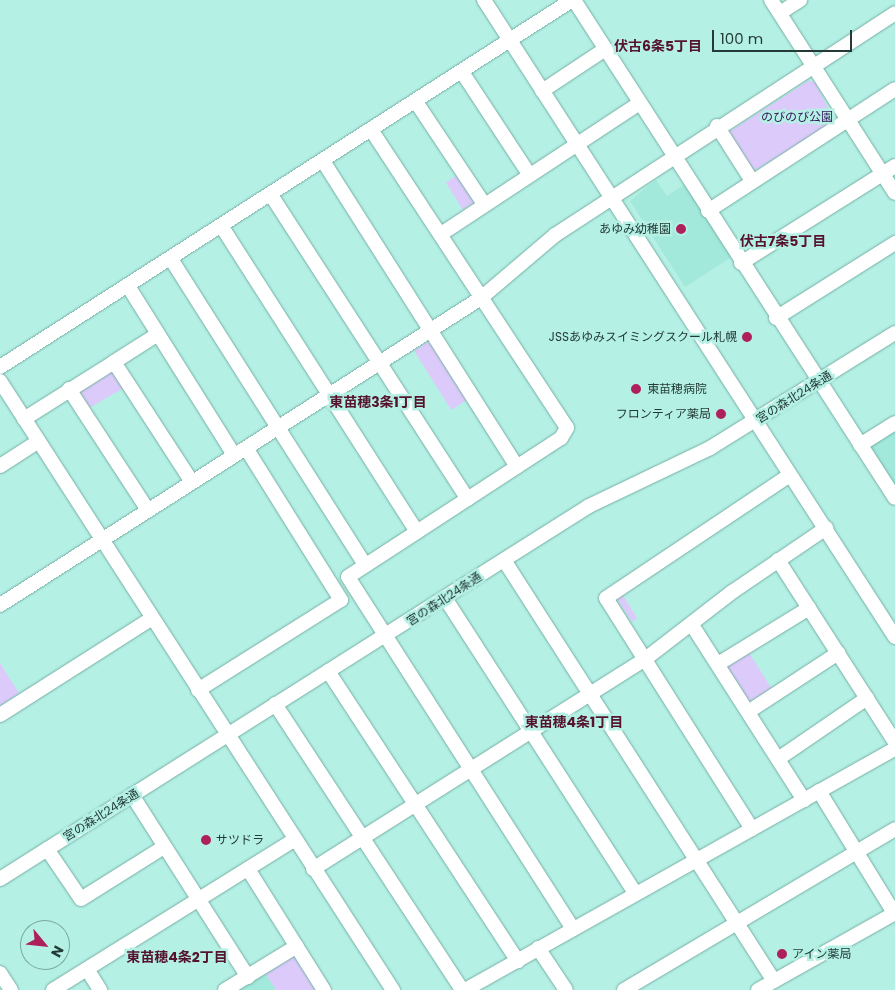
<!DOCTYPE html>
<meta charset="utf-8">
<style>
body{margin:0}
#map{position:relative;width:895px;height:990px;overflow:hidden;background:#b5f0e5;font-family:Poppins,"Noto Sans JP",sans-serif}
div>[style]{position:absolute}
.built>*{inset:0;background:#a2e8db}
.green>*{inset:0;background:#dccbfa;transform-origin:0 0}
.roads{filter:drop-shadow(0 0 1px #75afa4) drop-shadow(0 0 1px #75afa4)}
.minor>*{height:14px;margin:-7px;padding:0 7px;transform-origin:7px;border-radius:7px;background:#fff}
.dots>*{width:14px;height:14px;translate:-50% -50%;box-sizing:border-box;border:2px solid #b5f0e5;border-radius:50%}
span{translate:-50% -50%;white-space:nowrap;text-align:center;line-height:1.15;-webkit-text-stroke:5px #b5f0e5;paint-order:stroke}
.park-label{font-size:12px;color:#39175d}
.poi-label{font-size:12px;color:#233b37}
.right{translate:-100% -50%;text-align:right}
.left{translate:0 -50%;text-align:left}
.street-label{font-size:12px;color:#233b37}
.neighbourhood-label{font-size:14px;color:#56132d;font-weight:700}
.north{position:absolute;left:20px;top:920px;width:50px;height:50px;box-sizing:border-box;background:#b5f0e5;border:1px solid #7ba89f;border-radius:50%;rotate:118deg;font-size:14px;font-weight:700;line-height:20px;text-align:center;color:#233b37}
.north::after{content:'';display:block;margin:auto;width:18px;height:22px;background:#ad205c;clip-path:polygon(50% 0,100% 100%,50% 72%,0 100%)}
.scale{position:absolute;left:712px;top:30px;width:140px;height:22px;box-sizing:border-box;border:2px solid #233b37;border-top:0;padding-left:6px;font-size:15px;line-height:18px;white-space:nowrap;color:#233b37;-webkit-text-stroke:4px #b5f0e5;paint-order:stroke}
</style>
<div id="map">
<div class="built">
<i style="clip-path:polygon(656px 180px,667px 196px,685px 184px,733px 256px,685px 287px,630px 201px)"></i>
<i style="clip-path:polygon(895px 428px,895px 487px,868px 445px)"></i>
<i style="clip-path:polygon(265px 973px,276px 990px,236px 990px)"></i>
</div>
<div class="green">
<i style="clip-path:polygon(808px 81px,815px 82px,835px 122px,752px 172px,728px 136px,730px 131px)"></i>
<i style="left:461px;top:173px;width:32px;height:18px;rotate:58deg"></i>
<i style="left:431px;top:340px;width:70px;height:20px;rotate:58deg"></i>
<i style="left:112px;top:367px;width:24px;height:42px;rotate:60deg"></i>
<i style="clip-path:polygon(623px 595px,637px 618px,632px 622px,617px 599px)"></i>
<i style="left:748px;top:651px;width:44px;height:27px;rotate:58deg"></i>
<i style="clip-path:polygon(0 663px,19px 693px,0 706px)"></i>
<i style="clip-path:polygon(291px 956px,296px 957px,317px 990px,276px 990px,265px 973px)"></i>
</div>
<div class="roads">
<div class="minor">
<i style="left:484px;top:0;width:758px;rotate:57.17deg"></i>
<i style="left:574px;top:0;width:592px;rotate:57.2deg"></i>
<i style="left:771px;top:0;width:229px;rotate:57.3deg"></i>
<i style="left:780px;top:13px;width:24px;rotate:-33deg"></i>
<i style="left:462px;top:72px;width:122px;rotate:56.7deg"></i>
<i style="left:542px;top:91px;width:74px;rotate:-33.5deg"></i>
<i style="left:416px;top:102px;width:123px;rotate:56.3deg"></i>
<i style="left:717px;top:126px;width:65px;rotate:57.5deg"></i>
<i style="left:372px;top:131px;width:355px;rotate:56.7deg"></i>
<i style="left:567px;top:428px;width:12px;rotate:121deg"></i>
<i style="left:561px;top:438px;width:254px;rotate:146.9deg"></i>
<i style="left:348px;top:577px;width:418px;rotate:57.4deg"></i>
<i style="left:323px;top:161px;width:362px;rotate:57.6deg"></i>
<i style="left:271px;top:195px;width:362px;rotate:57.1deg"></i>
<i style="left:708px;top:211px;width:223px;rotate:-33.1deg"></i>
<i style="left:222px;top:227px;width:362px;rotate:57.4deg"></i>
<i style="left:441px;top:234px;width:236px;rotate:-33.4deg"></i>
<i style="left:171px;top:259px;width:360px;rotate:57.6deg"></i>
<i style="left:741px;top:263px;width:182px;rotate:-32.2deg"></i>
<i style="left:128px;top:286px;width:199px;rotate:57.9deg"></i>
<i style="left:776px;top:318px;width:141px;rotate:-32.2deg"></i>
<i style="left:114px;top:362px;width:52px;rotate:-32.5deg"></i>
<i style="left:0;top:367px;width:680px;rotate:-32.68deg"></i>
<i style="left:0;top:381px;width:725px;rotate:57.17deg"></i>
<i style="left:69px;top:389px;width:145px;rotate:56.9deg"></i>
<i style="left:24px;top:419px;width:107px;rotate:-32.3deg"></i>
<i style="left:114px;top:362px;width:143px;rotate:57deg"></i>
<i style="left:860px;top:445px;width:41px;rotate:-32.2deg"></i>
<i style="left:0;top:466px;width:46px;rotate:-32.7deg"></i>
<i style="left:504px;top:560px;width:500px;rotate:57.33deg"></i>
<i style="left:778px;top:560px;width:216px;rotate:57.3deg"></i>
<i style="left:445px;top:598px;width:352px;rotate:57.2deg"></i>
<i style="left:0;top:605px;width:571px;rotate:-32.55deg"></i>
<i style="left:481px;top:298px;width:97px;rotate:-40.4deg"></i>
<i style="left:555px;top:235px;width:406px;rotate:-33.1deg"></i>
<i style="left:692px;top:625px;width:208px;rotate:57.4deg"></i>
<i style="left:718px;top:664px;width:107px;rotate:-31.6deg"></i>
<i style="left:328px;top:671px;width:347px;rotate:56.8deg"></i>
<i style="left:198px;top:690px;width:169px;rotate:-32.2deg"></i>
<i style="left:341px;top:600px;width:179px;rotate:-122deg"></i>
<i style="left:275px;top:704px;width:342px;rotate:56.8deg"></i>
<i style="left:748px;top:712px;width:108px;rotate:-33.2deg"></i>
<i style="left:0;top:715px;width:180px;rotate:-32.5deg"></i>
<i style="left:778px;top:759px;width:108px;rotate:-34.4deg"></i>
<i style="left:819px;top:791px;width:143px;rotate:58.4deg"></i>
<i style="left:132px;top:795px;width:216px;rotate:57.5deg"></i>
<i style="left:752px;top:829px;width:273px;rotate:-122.3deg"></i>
<i style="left:606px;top:598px;width:221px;rotate:-33.8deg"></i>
<i style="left:47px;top:849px;width:60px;rotate:55.8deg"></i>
<i style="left:81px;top:899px;width:98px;rotate:-32.1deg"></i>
<i style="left:248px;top:869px;width:143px;rotate:57.9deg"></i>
<i style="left:313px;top:869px;width:391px;rotate:-32.3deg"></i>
<i style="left:644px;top:660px;width:111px;rotate:-37.7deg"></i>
<i style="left:732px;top:592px;width:114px;rotate:-34.2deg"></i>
<i style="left:0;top:879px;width:697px;rotate:-32.35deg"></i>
<i style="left:589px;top:506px;width:134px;rotate:-25.6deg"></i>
<i style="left:710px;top:448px;width:218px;rotate:-31.9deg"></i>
<i style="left:538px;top:948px;width:50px;rotate:56.3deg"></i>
<i style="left:87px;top:969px;width:25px;rotate:58deg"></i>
<i style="left:0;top:973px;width:20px;rotate:57deg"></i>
<i style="left:53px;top:990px;width:284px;rotate:-31.9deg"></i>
<i style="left:225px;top:990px;width:84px;rotate:-31.4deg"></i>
<i style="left:465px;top:990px;width:493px;rotate:-29.3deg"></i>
<i style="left:624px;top:990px;width:315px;rotate:-30.7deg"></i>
<i style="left:758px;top:990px;width:157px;rotate:-29.3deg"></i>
</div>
</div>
<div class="dots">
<i style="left:681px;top:229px;background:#ad205c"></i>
<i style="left:747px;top:337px;background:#ad205c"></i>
<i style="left:636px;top:389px;background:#ad205c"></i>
<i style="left:721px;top:414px;background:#ad205c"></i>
<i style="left:206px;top:840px;background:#ad205c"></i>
<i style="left:782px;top:954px;background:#ad205c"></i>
</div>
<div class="park-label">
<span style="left:797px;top:117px">のびのび公園</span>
</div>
<div class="poi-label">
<span class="right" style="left:671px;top:229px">あゆみ幼稚園</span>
<span class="right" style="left:737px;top:337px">JSSあゆみスイミングスクール札幌</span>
<span class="left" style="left:647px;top:389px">東苗穂病院</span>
<span class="right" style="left:711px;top:414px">フロンティア薬局</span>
<span class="left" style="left:216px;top:840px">サツドラ</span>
<span class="left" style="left:792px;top:954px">アイン薬局</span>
</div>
<div class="street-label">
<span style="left:794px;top:397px;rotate:-32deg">宮の森北24条通</span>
<span style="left:444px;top:599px;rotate:-33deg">宮の森北24条通</span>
<span style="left:101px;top:815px;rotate:-32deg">宮の森北24条通</span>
</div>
<div class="neighbourhood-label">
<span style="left:658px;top:46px">伏古6条5丁目</span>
<span style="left:783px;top:241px">伏古7条5丁目</span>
<span style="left:378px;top:402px">東苗穂3条1丁目</span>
<span style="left:574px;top:722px">東苗穂4条1丁目</span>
<span style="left:177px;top:957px">東苗穂4条2丁目</span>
</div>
<div class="north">N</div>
<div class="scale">100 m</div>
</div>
